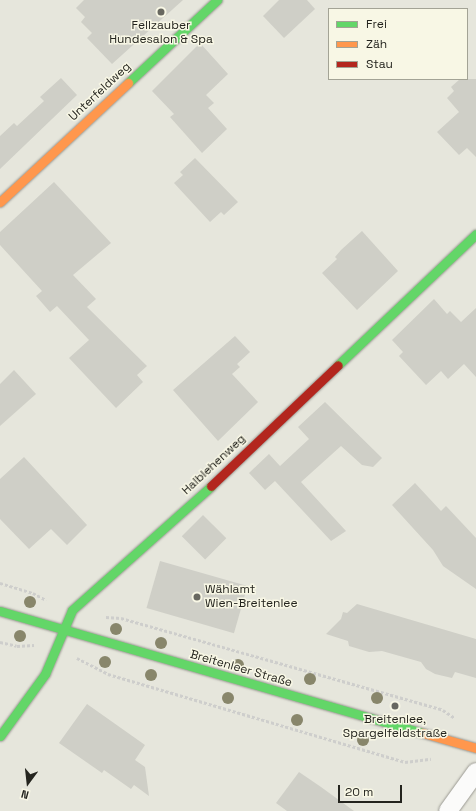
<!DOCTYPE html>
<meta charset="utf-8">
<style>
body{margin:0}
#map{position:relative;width:476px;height:811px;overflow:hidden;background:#e6e6dc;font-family:"Space Grotesk",sans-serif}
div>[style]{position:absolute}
.building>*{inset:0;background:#cfcfc7;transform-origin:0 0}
.path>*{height:2.5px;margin-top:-1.25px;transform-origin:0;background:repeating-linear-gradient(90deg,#cececc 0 3px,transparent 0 5px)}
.roads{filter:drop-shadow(0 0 1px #9a9992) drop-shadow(0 0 1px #9a9992)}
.street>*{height:18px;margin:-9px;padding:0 9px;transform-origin:9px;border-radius:9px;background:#fbfbfa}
.fast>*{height:9px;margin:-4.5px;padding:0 4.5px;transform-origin:4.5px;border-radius:4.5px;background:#63d668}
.slow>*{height:9px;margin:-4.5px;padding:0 4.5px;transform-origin:4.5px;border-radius:4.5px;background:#ff974d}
.jam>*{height:9px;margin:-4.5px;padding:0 4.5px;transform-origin:4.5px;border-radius:4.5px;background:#b3261e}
.trees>*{width:12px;height:12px;margin:-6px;border-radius:50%;background:#88866b}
.dots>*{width:11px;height:11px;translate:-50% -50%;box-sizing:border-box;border:2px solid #f8f7e5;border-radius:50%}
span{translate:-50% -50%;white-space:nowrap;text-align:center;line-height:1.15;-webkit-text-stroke:3px #f8f7e5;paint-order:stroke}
.poi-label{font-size:12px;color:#24241e}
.left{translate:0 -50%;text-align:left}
.street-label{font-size:12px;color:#24241e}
.legend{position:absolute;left:328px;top:8px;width:140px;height:72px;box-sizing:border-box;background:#f8f7e5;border:1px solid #a3a395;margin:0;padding:5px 7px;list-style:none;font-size:12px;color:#24241e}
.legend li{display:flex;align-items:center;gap:8px;height:20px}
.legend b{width:20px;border:1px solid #a3a395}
.north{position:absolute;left:8px;top:763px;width:40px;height:40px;-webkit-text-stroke:3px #f8f7e5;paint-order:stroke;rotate:195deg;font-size:11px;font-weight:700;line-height:16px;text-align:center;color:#24241e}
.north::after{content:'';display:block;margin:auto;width:14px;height:18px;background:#24241e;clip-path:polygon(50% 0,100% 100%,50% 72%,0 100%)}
.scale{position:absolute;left:338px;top:785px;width:64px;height:18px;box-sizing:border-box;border:2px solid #24241e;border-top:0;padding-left:5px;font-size:12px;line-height:14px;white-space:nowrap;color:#24241e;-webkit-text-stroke:3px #f8f7e5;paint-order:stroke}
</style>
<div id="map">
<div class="building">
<i style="clip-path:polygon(84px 0,183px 0,112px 64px,87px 38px,92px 33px,81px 22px,85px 17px,76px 8px)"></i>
<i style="clip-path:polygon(279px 0,307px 0,315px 9px,284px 38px,263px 16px)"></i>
<i style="clip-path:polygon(200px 43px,228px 74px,206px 95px,214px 103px,208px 108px,227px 129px,202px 153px,170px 117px,174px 114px,152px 91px)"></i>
<i style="clip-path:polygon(61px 78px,77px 95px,0 169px,0 136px,14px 123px,17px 126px,44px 101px,40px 97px)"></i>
<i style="clip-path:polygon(460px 79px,476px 79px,476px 157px,467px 148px,459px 155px,437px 132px,459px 112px,447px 98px,454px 91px,451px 87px)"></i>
<i style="clip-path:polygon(195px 158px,238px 202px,224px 215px,221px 212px,210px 222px,174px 183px,183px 175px,180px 172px)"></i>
<i style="clip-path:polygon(54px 182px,111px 243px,73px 275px,96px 299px,87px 307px,147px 366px,137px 375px,143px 382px,116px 408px,69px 358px,89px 340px,57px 306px,50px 312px,36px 296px,42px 291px,0 245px,0 232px)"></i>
<i style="clip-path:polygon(362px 231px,398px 271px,357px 310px,322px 273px,337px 259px,335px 257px,341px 250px)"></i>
<i style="clip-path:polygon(434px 299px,447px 314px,450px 311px,461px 322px,476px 308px,476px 377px,464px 364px,448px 379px,441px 371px,426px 385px,399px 356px,403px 352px,392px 340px)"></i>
<i style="clip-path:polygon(235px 336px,250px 352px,237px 364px,240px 367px,232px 374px,258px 402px,218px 441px,173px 390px)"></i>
<i style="clip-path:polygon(14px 370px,36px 394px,0 426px,0 384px)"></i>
<i style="clip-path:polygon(325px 402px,382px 458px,373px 467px,362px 465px,341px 446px,301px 482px,346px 531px,331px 541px,275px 481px,265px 490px,249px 473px,269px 454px,280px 466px,309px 439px,298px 427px)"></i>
<i style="clip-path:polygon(24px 457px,87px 525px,67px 545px,51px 529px,29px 549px,0 519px,0 479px)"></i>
<i style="clip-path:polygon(415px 483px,441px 511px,446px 506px,476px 538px,476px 589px,443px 566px,433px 550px,392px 505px)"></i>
<i style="left:203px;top:515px;width:33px;height:30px;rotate:45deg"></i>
<i style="left:160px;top:561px;width:91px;height:49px;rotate:16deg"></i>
<i style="clip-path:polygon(357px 604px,476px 639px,476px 678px,455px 672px,452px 678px,435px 674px,426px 669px,421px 662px,382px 651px,369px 652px,349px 646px,348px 641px,326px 634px,341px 619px,343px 612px,347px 613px)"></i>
<i style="clip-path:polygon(87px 704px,145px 745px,135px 760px,145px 767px,149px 796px,134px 785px,131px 789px,104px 770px,102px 773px,59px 743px)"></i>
<i style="clip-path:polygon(299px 772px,321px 787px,354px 811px,287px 811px,276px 803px)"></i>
</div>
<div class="path">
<i style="left:0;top:583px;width:34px;rotate:17deg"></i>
<i style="left:33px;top:593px;width:15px;rotate:28deg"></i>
<i style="left:106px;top:617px;width:15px;rotate:4deg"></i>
<i style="left:121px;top:618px;width:335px;rotate:15.9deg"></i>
<i style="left:443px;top:710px;width:14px;rotate:34deg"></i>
<i style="left:0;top:642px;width:17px;rotate:13deg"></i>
<i style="left:17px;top:646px;width:17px;rotate:-3deg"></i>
<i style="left:77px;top:658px;width:35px;rotate:27deg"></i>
<i style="left:108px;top:674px;width:310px;rotate:16.5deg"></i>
<i style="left:405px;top:762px;width:26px;rotate:-7deg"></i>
</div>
<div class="roads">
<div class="street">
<i style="left:448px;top:811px;width:48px;rotate:-54.3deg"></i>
</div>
<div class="fast">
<i style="left:128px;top:83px;width:122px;rotate:-43deg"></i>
<i style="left:338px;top:365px;width:190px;rotate:-43.5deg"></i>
<i style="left:0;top:611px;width:440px;rotate:16.1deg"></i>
<i style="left:0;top:736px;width:77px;rotate:-54deg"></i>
<i style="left:45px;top:674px;width:69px;rotate:-67.1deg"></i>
<i style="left:72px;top:610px;width:186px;rotate:-41.7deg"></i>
</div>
<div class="slow">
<i style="left:0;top:202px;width:175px;rotate:-42.9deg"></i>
<i style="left:423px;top:733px;width:55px;rotate:15.8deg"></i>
</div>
<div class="jam">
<i style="left:211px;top:486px;width:175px;rotate:-43.6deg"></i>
</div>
</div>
<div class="trees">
<i style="left:30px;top:602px"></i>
<i style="left:116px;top:629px"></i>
<i style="left:20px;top:636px"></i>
<i style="left:161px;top:643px"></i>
<i style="left:105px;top:662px"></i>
<i style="left:238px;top:665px"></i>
<i style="left:151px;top:675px"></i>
<i style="left:310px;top:679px"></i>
<i style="left:228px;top:698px"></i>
<i style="left:377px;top:698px"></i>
<i style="left:297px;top:720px"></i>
<i style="left:363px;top:740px"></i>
</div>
<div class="dots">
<i style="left:161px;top:12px;background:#686860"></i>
<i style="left:197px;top:597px;background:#686860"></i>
<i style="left:395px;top:706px;background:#686860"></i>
</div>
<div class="poi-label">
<span style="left:161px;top:33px">Fellzauber<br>Hundesalon &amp; Spa</span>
<span class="left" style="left:205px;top:597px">Wählamt<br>Wien-Breitenlee</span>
<span style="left:395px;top:727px">Breitenlee,<br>Spargelfeldstraße</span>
</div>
<div class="street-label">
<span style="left:100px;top:92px;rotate:-43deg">Unterfeldweg</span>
<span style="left:214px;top:465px;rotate:-43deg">Halblehenweg</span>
<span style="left:241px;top:669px;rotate:16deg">Breitenleer Straße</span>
</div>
<ul class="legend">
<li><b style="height:5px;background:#63d668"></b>Frei</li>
<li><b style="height:5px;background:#ff974d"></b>Zäh</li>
<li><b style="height:5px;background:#b3261e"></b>Stau</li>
</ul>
<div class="north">N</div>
<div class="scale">20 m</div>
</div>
